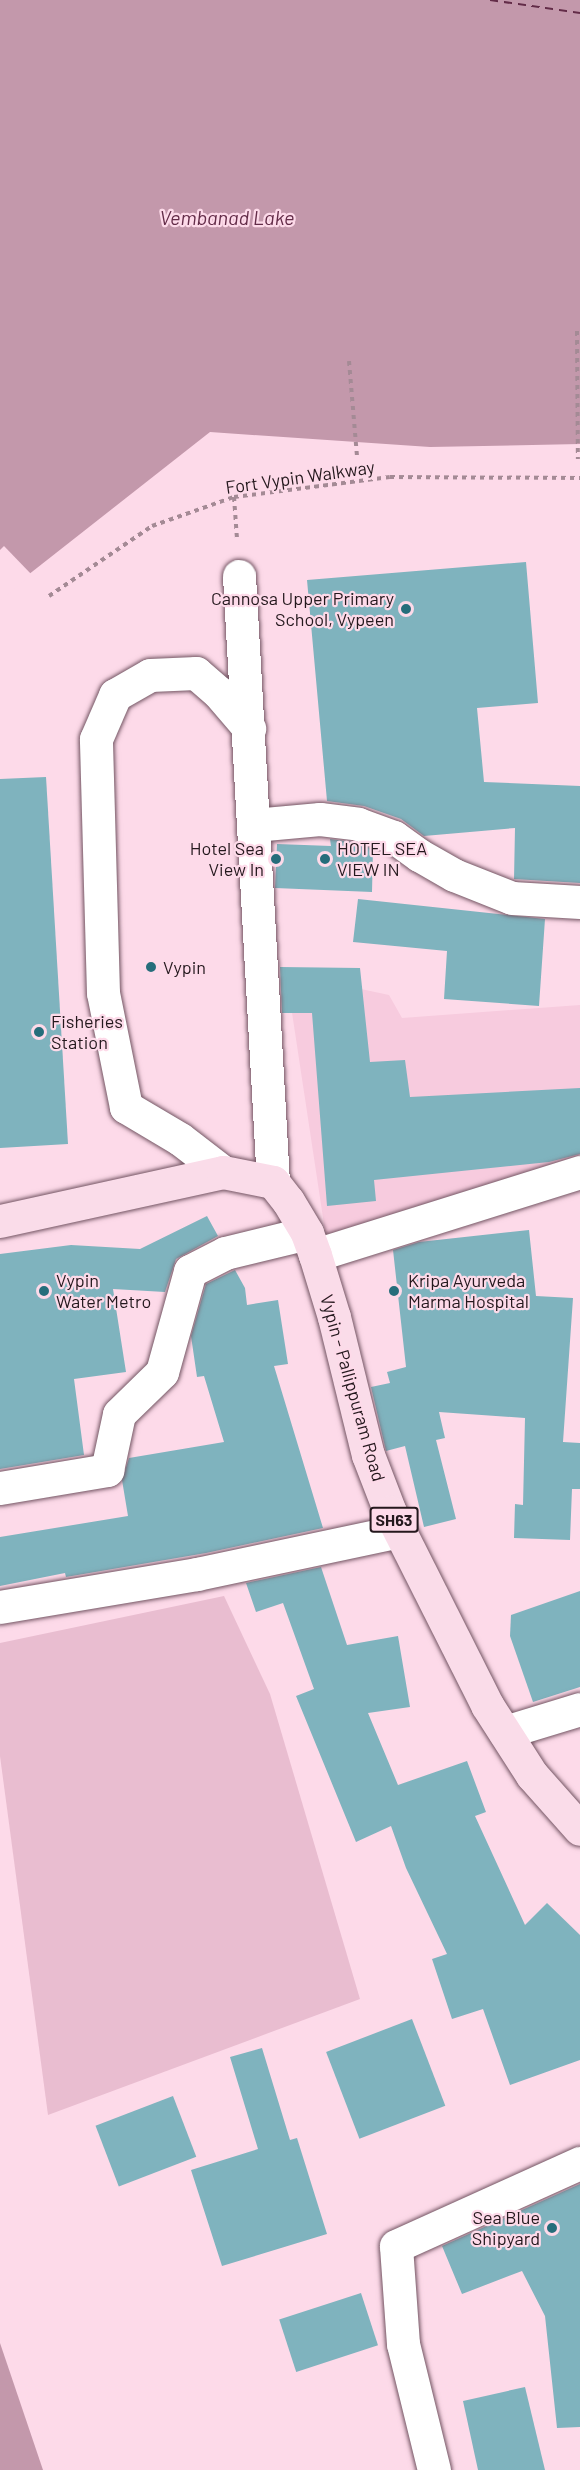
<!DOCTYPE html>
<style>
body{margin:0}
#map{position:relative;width:580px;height:2470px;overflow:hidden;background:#fddae9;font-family:Barlow,sans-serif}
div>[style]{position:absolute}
.built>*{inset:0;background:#f7cbde}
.green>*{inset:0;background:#e9bdd0}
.water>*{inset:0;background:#c398ab}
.pier>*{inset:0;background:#fddae9}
.ferry>*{height:1.5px;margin-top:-0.75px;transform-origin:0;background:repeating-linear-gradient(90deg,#632c48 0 8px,transparent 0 14px)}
.building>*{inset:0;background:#7fb3be;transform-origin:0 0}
.path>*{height:4px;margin-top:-2px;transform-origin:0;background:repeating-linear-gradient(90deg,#a48a95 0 4.5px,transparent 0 9px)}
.roads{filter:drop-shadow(0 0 2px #735563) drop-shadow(0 0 2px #735563)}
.minor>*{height:33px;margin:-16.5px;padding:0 16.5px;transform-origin:16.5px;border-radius:16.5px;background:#fff}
.major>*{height:33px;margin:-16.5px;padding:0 16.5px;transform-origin:16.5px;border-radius:16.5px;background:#fadce9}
.dots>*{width:16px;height:16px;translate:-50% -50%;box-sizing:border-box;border:3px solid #fddae9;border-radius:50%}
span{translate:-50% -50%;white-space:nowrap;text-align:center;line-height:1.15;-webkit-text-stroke:4.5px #fddae9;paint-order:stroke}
.shield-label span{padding:2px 4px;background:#fddae9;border:2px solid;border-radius:4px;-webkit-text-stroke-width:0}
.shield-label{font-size:16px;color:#24181d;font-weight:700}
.street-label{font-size:18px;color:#24181d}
.poi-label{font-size:18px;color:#24181d}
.right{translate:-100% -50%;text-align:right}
.left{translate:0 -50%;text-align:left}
.water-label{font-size:20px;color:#632c48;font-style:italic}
</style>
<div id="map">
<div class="built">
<i style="clip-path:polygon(286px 973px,389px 995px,402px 1018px,580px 1005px,580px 1165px,327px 1244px)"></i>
</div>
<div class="green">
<i style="clip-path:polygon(224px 1596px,270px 1694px,360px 1999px,48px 2115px,0 1756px,0 1643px)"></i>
</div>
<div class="water">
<i style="clip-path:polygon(0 0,580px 0,580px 444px,430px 447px,210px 432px,0 597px)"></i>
<i style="clip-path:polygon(0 2343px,43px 2470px,0 2470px)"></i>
</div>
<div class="pier">
<i style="clip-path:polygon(4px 546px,32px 575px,0 600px,0 550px)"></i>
</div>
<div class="ferry">
<i style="left:490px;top:0;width:91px;rotate:8.2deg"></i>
</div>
<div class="building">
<i style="clip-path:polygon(526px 562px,538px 703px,477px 708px,484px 782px,580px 786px,580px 883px,514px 879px,515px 828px,424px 836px,401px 819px,364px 806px,327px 801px,307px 580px)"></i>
<i style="clip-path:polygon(46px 777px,68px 1144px,0 1148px,0 779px)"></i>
<i style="clip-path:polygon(330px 839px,354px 842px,373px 849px,372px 892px,275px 888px,277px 844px,331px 846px)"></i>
<i style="clip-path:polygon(358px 899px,545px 919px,539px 1006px,444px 999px,447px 951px,353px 942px)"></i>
<i style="clip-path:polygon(280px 967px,360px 968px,370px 1062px,405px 1060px,410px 1097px,580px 1088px,580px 1154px,549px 1162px,374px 1180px,376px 1201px,327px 1206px,312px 1013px,282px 1013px)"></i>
<i style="clip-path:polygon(207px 1216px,218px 1236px,176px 1259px,165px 1292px,113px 1289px,126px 1372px,74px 1379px,84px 1455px,0 1469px,0 1254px,71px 1245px,140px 1249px)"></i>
<i style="clip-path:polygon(529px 1230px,536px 1296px,573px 1298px,563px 1442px,580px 1443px,580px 1489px,572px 1489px,570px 1540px,514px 1538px,515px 1504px,523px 1505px,525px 1418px,439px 1412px,445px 1438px,436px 1440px,456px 1519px,424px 1527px,405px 1446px,386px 1451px,371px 1387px,390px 1383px,387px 1372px,406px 1367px,393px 1250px,419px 1242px)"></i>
<i style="clip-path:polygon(235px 1270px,245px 1288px,247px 1305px,278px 1300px,288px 1364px,274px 1366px,323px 1528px,206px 1553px,66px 1577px,65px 1573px,0 1586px,0 1537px,128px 1516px,122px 1480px,129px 1458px,224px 1442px,204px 1376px,197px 1377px,191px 1336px,206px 1284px)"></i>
<i style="clip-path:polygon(321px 1567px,347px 1645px,398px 1636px,410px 1707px,368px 1713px,398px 1785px,467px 1761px,486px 1812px,475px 1816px,525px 1925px,547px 1903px,580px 1935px,580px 2060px,510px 2085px,483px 2009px,452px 2019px,432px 1959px,447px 1954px,406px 1868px,391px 1826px,356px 1842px,296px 1696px,314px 1689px,283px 1603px,256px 1612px,246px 1583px)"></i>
<i style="clip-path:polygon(580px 1591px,580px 1687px,533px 1702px,510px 1636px,511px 1615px)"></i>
<i style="left:412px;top:2019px;width:93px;height:92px;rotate:69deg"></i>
<i style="clip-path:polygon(262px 2048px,290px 2140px,297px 2138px,327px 2234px,222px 2266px,191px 2170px,258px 2149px,230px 2057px)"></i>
<i style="left:173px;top:2096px;width:65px;height:83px;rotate:69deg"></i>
<i style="clip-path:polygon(580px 2184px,580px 2427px,557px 2428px,545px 2316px,522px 2271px,462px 2294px,442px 2246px)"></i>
<i style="left:361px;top:2293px;width:55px;height:86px;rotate:72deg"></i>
<i style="clip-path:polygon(525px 2387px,545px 2470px,478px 2470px,463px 2401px)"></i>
</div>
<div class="path">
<i style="left:577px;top:331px;width:128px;rotate:89.6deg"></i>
<i style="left:349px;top:361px;width:95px;rotate:85.2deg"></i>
<i style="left:234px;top:497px;width:42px;rotate:85.9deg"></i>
<i style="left:49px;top:596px;width:125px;rotate:-34.2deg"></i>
<i style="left:152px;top:526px;width:87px;rotate:-19.5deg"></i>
<i style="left:234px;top:497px;width:157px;rotate:-7.3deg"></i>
<i style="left:390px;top:477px;width:190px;rotate:0.3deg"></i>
</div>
<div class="roads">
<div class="minor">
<i style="left:239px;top:576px;width:607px;rotate:86.79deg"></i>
<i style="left:254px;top:825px;width:66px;rotate:-5.2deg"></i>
<i style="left:320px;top:819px;width:38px;rotate:7deg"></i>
<i style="left:358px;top:824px;width:38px;rotate:20deg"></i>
<i style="left:394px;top:837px;width:31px;rotate:36deg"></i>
<i style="left:419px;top:855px;width:40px;rotate:29.7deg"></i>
<i style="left:454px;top:875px;width:62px;rotate:21.6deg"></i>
<i style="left:512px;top:898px;width:68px;rotate:3.4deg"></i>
<i style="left:223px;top:1172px;width:54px;rotate:-142.5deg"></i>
<i style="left:180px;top:1139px;width:63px;rotate:-149.3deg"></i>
<i style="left:126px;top:1107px;width:116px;rotate:-101.4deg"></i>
<i style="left:103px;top:993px;width:254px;rotate:-91.6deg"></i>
<i style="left:96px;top:739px;width:48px;rotate:-66.6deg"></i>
<i style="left:115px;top:695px;width:40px;rotate:-29.7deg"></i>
<i style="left:150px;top:675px;width:46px;rotate:-2.5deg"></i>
<i style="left:196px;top:673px;width:29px;rotate:41deg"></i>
<i style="left:218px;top:692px;width:48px;rotate:49.3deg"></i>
<i style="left:315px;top:1255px;width:278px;rotate:-17.4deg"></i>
<i style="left:0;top:1488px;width:109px;rotate:-9.5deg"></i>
<i style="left:107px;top:1470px;width:57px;rotate:-77.9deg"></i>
<i style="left:119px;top:1414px;width:60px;rotate:-44.3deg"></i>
<i style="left:162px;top:1372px;width:105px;rotate:-74.5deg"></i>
<i style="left:190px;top:1271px;width:39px;rotate:-27deg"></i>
<i style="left:225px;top:1253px;width:84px;rotate:-13.7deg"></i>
<i style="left:0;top:1607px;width:200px;rotate:-9.5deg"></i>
<i style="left:197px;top:1574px;width:207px;rotate:-12deg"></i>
<i style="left:505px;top:1732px;width:78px;rotate:-17deg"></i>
<i style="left:434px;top:2470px;width:130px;rotate:-103.8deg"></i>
<i style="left:403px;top:2344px;width:98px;rotate:-94.1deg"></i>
<i style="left:396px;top:2246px;width:202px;rotate:-24.3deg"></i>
</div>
<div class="major">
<i style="left:0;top:1221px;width:228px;rotate:-12.4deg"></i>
<i style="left:223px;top:1172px;width:51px;rotate:11.3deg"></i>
<i style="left:273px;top:1182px;width:24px;rotate:52deg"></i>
<i style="left:288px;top:1201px;width:37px;rotate:59deg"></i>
<i style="left:307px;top:1233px;width:23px;rotate:70deg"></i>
<i style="left:315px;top:1255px;width:65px;rotate:73deg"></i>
<i style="left:334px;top:1317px;width:142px;rotate:76.2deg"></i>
<i style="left:368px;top:1455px;width:61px;rotate:68.9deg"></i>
<i style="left:390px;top:1512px;width:216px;rotate:63.3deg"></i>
<i style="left:487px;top:1705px;width:83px;rotate:57.3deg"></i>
<i style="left:532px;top:1775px;width:72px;rotate:48.4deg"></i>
</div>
</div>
<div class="dots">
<i style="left:406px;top:609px;background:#266d7b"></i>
<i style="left:276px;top:859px;background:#266d7b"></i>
<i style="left:325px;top:859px;background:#266d7b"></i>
<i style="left:151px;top:967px;background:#266d7b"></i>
<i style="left:39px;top:1032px;background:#266d7b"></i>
<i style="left:44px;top:1291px;background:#266d7b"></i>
<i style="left:394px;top:1291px;background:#266d7b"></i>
<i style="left:552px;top:2228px;background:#266d7b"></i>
</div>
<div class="shield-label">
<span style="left:394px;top:1520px">SH63</span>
</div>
<div class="street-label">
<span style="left:300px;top:477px;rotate:-8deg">Fort Vypin Walkway</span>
<span style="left:353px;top:1388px;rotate:74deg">Vypin - Pallippuram Road</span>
</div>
<div class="poi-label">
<span class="right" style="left:394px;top:609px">Cannosa Upper Primary<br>School, Vypeen</span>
<span class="right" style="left:264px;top:859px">Hotel Sea<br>View In</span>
<span class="left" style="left:337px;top:859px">HOTEL SEA<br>VIEW IN</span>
<span class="left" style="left:163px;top:967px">Vypin</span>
<span class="left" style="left:51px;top:1032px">Fisheries<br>Station</span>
<span class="left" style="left:56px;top:1291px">Vypin<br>Water Metro</span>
<span class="left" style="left:408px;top:1291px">Kripa Ayurveda<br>Marma Hospital</span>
<span class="right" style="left:540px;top:2228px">Sea Blue<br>Shipyard</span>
</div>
<div class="water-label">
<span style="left:227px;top:217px">Vembanad Lake</span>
</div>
</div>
